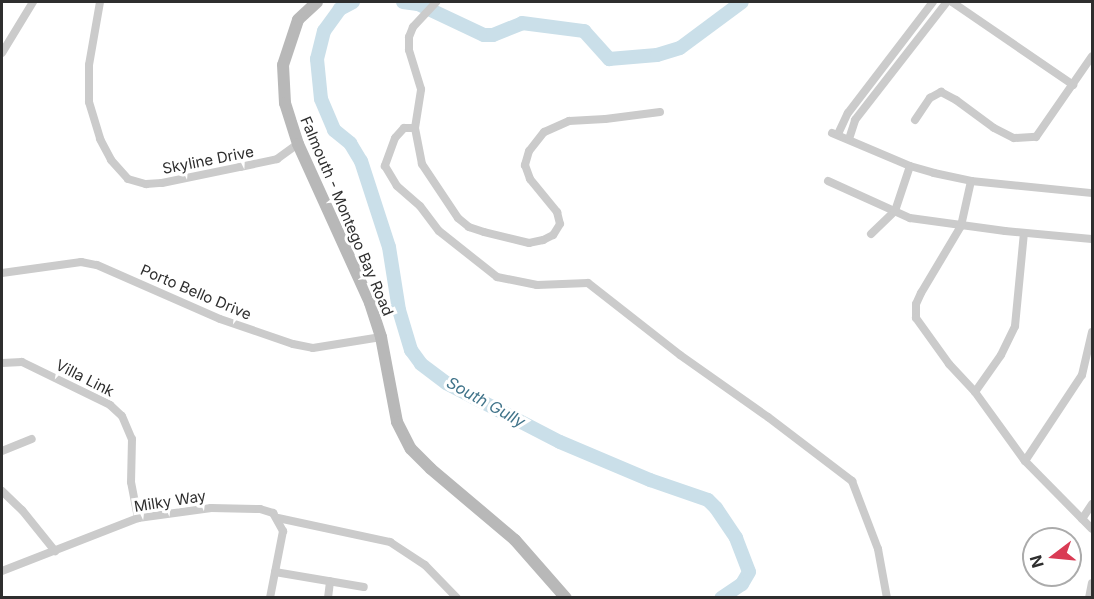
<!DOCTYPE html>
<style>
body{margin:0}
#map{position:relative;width:1094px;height:599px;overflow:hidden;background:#fff;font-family:Inter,sans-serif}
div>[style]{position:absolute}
.river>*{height:14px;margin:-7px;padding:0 7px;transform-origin:7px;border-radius:7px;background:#cadfe9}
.minor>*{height:8px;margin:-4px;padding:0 4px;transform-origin:4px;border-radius:4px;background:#cbcbcb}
.secondary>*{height:12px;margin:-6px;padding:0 6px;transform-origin:6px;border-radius:6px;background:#b8b8b8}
span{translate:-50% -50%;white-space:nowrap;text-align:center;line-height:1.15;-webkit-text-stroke:6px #fff;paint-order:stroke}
.street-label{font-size:15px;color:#2e2e2e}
.water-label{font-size:16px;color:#41748a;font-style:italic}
.frame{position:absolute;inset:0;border:3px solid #2e2e2e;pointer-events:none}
.north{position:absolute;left:1022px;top:527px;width:60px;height:60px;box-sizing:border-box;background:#fff;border:2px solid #ababab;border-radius:50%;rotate:254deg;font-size:16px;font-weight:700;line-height:24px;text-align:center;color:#2e2e2e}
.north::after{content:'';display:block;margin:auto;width:21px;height:27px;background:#d93b54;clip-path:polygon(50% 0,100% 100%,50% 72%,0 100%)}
</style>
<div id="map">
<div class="river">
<i style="left:353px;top:2px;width:15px;rotate:152deg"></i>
<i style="left:340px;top:9px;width:27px;rotate:126deg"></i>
<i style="left:324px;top:31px;width:29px;rotate:104deg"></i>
<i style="left:317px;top:59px;width:40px;rotate:84.3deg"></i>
<i style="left:321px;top:99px;width:34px;rotate:67deg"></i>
<i style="left:334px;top:130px;width:21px;rotate:39deg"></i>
<i style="left:350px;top:143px;width:21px;rotate:59deg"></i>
<i style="left:361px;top:161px;width:90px;rotate:72deg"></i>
<i style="left:389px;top:247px;width:64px;rotate:81deg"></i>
<i style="left:399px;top:310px;width:42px;rotate:73.3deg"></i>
<i style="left:411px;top:350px;width:17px;rotate:54deg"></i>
<i style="left:421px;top:364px;width:31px;rotate:37deg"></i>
<i style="left:446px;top:383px;width:128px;rotate:27.4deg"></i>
<i style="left:560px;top:442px;width:98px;rotate:22.9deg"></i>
<i style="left:650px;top:480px;width:61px;rotate:19deg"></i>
<i style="left:708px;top:500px;width:11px;rotate:45deg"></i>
<i style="left:716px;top:508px;width:36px;rotate:56deg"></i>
<i style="left:736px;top:538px;width:36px;rotate:69deg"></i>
<i style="left:749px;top:572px;width:14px;rotate:120deg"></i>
<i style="left:742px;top:584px;width:25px;rotate:146deg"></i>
<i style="left:403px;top:2px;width:15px;rotate:8deg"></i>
<i style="left:418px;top:4px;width:73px;rotate:25.2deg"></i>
<i style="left:484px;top:35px;width:9px"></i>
<i style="left:493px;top:35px;width:31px;rotate:-22deg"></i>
<i style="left:522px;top:23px;width:63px;rotate:7.4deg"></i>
<i style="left:584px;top:31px;width:38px;rotate:48deg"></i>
<i style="left:609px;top:59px;width:48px;rotate:-4.8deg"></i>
<i style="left:657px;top:55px;width:24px;rotate:-17deg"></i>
<i style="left:680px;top:48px;width:77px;rotate:-36.6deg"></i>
</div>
<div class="minor">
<i style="left:100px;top:2px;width:64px;rotate:99.9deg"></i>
<i style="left:89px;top:65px;width:37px;rotate:90deg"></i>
<i style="left:89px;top:102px;width:39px;rotate:73deg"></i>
<i style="left:100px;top:139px;width:24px;rotate:62deg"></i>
<i style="left:111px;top:160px;width:25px;rotate:48deg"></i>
<i style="left:128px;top:179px;width:19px;rotate:16deg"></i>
<i style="left:146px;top:184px;width:16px;rotate:-4deg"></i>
<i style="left:162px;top:183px;width:80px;rotate:-11.6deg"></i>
<i style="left:240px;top:167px;width:38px;rotate:-12deg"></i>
<i style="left:277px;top:159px;width:26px;rotate:-36deg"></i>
<i style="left:952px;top:2px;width:147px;rotate:34.4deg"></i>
<i style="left:2px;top:53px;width:60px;rotate:-58.7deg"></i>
<i style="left:660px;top:112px;width:55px;rotate:172.7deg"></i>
<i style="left:605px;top:119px;width:36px;rotate:177deg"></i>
<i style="left:569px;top:121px;width:27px;rotate:156deg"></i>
<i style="left:544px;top:132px;width:24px;rotate:128deg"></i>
<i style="left:529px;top:151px;width:15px;rotate:106deg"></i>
<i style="left:525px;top:165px;width:15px;rotate:70deg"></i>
<i style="left:530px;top:179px;width:43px;rotate:50.7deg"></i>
<i style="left:557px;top:212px;width:12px;rotate:76deg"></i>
<i style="left:560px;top:224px;width:13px;rotate:122deg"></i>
<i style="left:553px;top:235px;width:11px;rotate:153deg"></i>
<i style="left:543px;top:240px;width:14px;rotate:168deg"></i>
<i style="left:529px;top:243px;width:46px;rotate:-166.3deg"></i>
<i style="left:484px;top:232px;width:16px;rotate:-162deg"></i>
<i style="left:469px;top:227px;width:14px;rotate:-141deg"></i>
<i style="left:458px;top:218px;width:65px;rotate:-123.7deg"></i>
<i style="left:422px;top:164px;width:37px;rotate:-101deg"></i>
<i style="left:415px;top:128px;width:11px;rotate:180deg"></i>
<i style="left:404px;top:128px;width:13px;rotate:132deg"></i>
<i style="left:395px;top:138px;width:30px;rotate:110deg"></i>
<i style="left:385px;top:166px;width:23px;rotate:59deg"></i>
<i style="left:397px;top:186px;width:30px;rotate:41deg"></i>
<i style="left:420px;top:206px;width:31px;rotate:53deg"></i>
<i style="left:439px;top:231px;width:74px;rotate:38.4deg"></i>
<i style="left:497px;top:277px;width:41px;rotate:11.3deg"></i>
<i style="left:537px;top:285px;width:51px;rotate:-2.2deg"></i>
<i style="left:588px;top:283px;width:117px;rotate:38deg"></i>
<i style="left:680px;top:355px;width:108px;rotate:35.2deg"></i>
<i style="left:768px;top:417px;width:106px;rotate:37.3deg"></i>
<i style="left:852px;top:481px;width:73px;rotate:69.1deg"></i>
<i style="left:878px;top:549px;width:50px;rotate:79.6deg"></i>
<i style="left:915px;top:120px;width:27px;rotate:-56deg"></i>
<i style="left:930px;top:98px;width:13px;rotate:-29deg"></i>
<i style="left:941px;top:92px;width:17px;rotate:28deg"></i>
<i style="left:956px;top:100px;width:47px;rotate:36.4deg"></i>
<i style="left:994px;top:128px;width:22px;rotate:27deg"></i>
<i style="left:1014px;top:138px;width:22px;rotate:-3deg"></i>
<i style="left:1036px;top:137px;width:98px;rotate:-55.3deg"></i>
<i style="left:415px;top:128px;width:39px;rotate:-81deg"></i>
<i style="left:421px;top:89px;width:41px;rotate:-107.1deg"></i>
<i style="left:409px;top:50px;width:13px;rotate:-90deg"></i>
<i style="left:409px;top:37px;width:11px;rotate:-68deg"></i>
<i style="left:413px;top:27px;width:34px;rotate:-47deg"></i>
<i style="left:832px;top:133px;width:85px;rotate:22.9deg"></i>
<i style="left:910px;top:166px;width:25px;rotate:16deg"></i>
<i style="left:934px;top:173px;width:38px;rotate:12deg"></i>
<i style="left:971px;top:181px;width:122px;rotate:5.7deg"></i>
<i style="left:838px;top:134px;width:23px;rotate:-65deg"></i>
<i style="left:848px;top:113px;width:140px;rotate:-52.6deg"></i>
<i style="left:849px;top:139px;width:20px;rotate:-72deg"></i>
<i style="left:855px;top:120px;width:150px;rotate:-52.1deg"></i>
<i style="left:828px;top:181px;width:90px;rotate:24.3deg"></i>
<i style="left:910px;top:218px;width:96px;rotate:7.8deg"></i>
<i style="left:1005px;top:231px;width:87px;rotate:5.3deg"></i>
<i style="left:971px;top:181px;width:46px;rotate:102.5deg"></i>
<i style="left:961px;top:226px;width:78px;rotate:120.8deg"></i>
<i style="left:921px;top:293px;width:12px;rotate:114deg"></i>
<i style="left:916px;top:304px;width:14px;rotate:90deg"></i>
<i style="left:916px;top:318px;width:57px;rotate:54.3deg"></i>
<i style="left:949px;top:364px;width:38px;rotate:47deg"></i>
<i style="left:975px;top:392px;width:85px;rotate:54.1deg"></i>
<i style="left:1025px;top:461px;width:95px;rotate:45.4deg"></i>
<i style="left:871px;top:234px;width:33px;rotate:-44deg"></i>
<i style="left:895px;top:211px;width:47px;rotate:-71.6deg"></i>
<i style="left:2px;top:273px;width:80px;rotate:-7.9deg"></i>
<i style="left:81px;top:262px;width:16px;rotate:11deg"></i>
<i style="left:97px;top:265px;width:134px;rotate:23.7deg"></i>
<i style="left:220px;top:319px;width:77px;rotate:18.9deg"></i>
<i style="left:293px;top:344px;width:20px;rotate:11deg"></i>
<i style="left:313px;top:348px;width:69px;rotate:-9.2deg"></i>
<i style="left:2px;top:363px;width:20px;rotate:-3deg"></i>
<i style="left:22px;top:362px;width:98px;rotate:26deg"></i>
<i style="left:110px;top:405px;width:16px;rotate:43deg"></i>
<i style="left:122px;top:416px;width:25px;rotate:67deg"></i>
<i style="left:132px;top:439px;width:43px;rotate:91.3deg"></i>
<i style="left:131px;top:482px;width:37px;rotate:79deg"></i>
<i style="left:975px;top:392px;width:45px;rotate:-54.9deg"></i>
<i style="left:1001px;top:355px;width:32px;rotate:-64deg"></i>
<i style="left:1015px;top:326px;width:93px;rotate:-84.5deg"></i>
<i style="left:2px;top:451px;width:32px;rotate:-22deg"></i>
<i style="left:1025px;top:461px;width:103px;rotate:-56.5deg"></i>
<i style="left:1082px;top:375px;width:44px;rotate:-76.9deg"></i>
<i style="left:2px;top:491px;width:28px;rotate:44deg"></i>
<i style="left:22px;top:510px;width:53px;rotate:51.2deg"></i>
<i style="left:278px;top:518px;width:115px;rotate:12.1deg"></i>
<i style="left:390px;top:542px;width:42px;rotate:33.3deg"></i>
<i style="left:425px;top:565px;width:46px;rotate:45.9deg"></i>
<i style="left:1082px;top:519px;width:18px;rotate:-56deg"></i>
<i style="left:2px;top:571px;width:146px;rotate:-21.3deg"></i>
<i style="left:138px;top:518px;width:74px;rotate:-7.8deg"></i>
<i style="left:211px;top:508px;width:49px;rotate:1.2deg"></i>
<i style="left:260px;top:509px;width:14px;rotate:17deg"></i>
<i style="left:273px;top:513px;width:21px;rotate:61deg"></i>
<i style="left:283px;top:531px;width:68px;rotate:101deg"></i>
<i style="left:275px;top:572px;width:90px;rotate:9.6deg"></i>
<i style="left:328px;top:598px;width:17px;rotate:-83deg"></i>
<i style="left:1089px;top:598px;width:15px;rotate:-79deg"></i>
</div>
<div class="secondary">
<i style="left:317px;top:2px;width:26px;rotate:137deg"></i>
<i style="left:298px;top:20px;width:47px;rotate:108.4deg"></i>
<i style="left:283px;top:65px;width:38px;rotate:87deg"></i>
<i style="left:285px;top:103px;width:43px;rotate:72.4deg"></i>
<i style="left:298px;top:144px;width:175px;rotate:65.6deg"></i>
<i style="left:370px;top:303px;width:36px;rotate:72deg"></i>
<i style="left:381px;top:337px;width:86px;rotate:79.3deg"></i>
<i style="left:397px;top:422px;width:30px;rotate:63deg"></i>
<i style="left:411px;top:449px;width:28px;rotate:45deg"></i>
<i style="left:431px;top:469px;width:110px;rotate:40.2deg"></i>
<i style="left:515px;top:540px;width:77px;rotate:48.7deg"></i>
</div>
<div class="street-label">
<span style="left:208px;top:160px;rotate:-11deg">Skyline Drive</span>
<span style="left:347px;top:216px;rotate:67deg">Falmouth - Montego Bay Road</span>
<span style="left:196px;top:292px;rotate:23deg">Porto Bello Drive</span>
<span style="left:85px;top:378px;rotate:27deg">Villa Link</span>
<span style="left:170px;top:501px;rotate:-9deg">Milky Way</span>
</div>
<div class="water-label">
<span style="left:486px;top:402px;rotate:29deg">South Gully</span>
</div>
<div class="frame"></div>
<div class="north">N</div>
</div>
